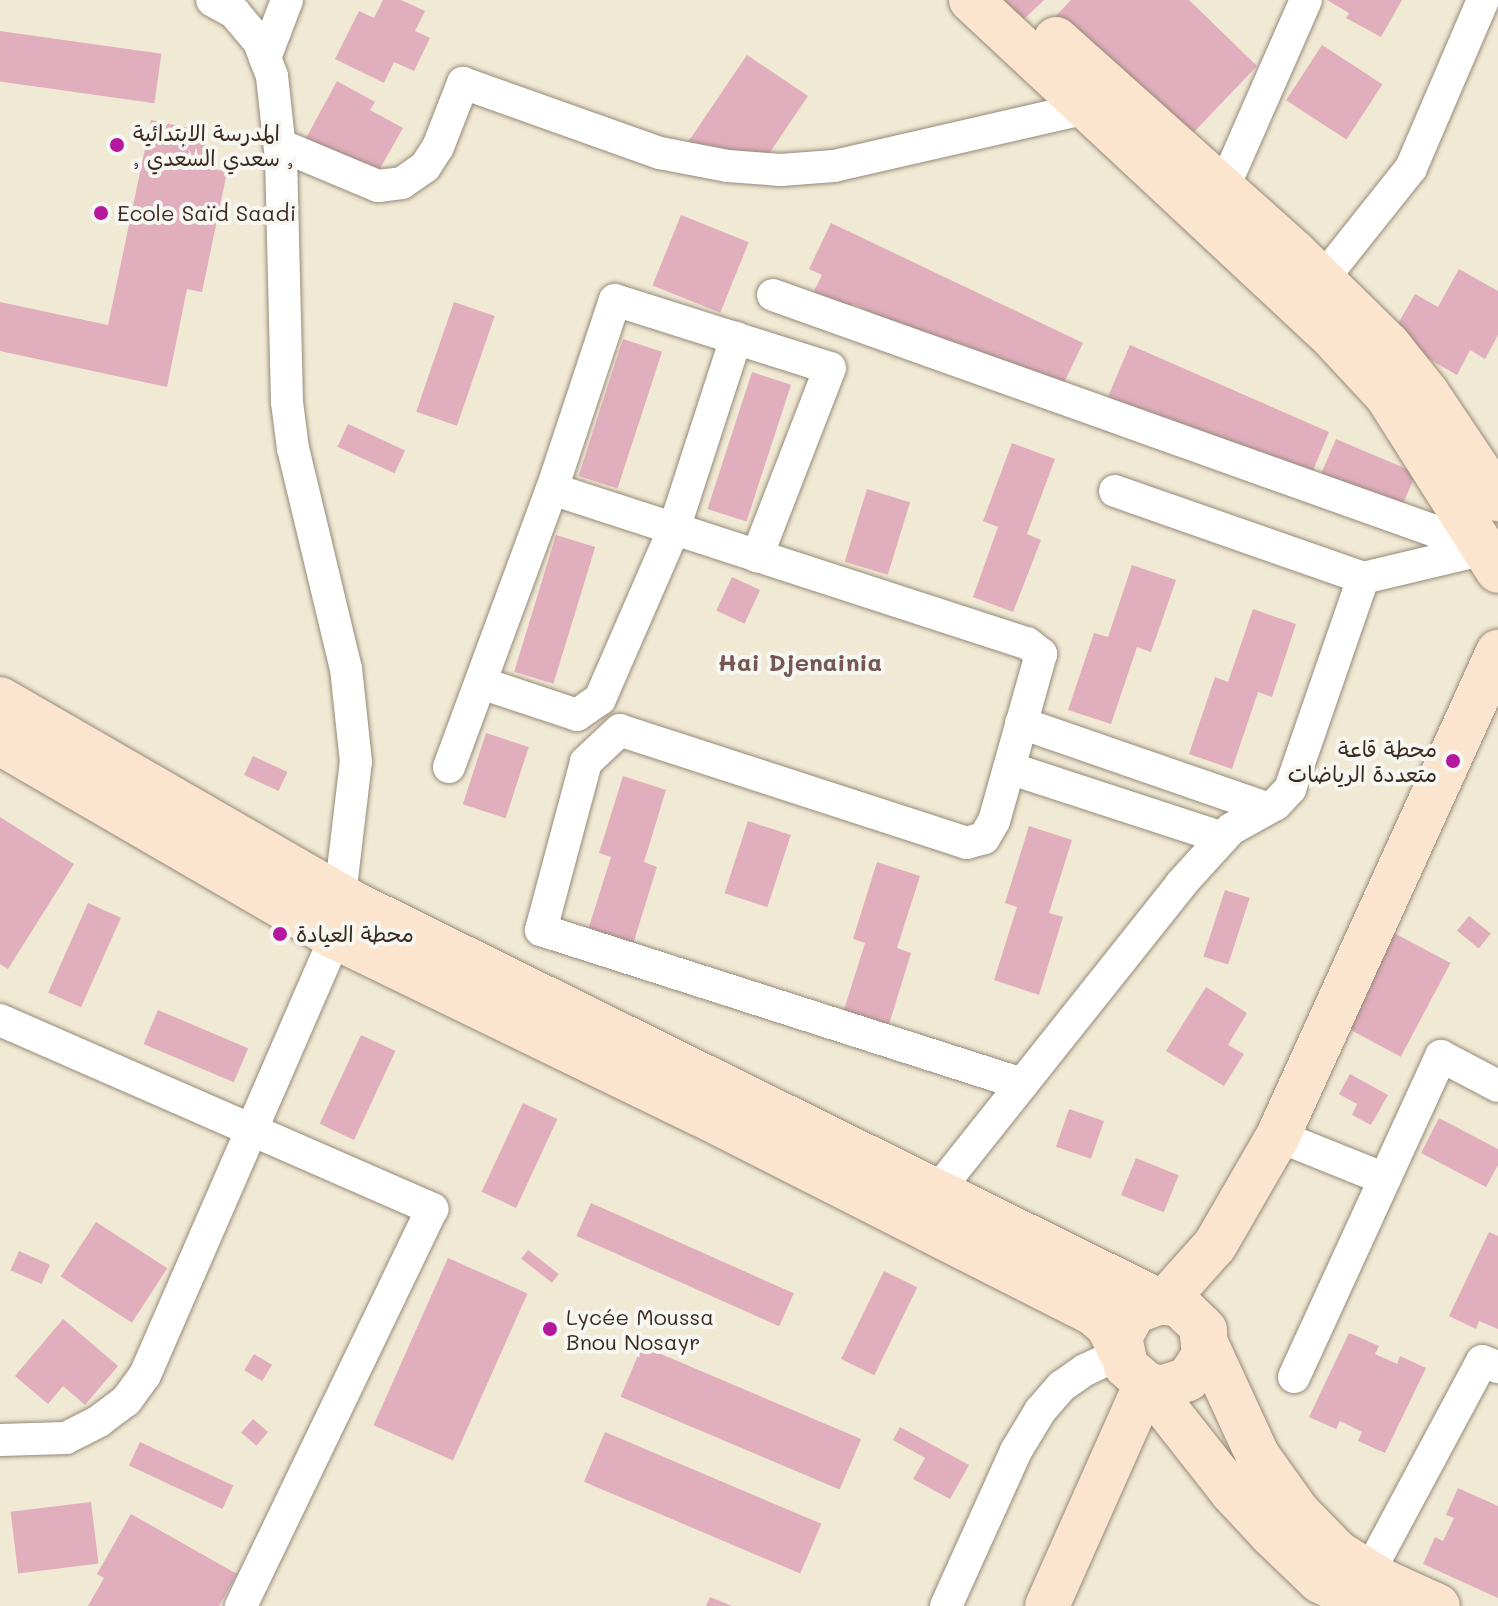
<!DOCTYPE html>
<meta charset="utf-8">
<style>
body{margin:0}
#map{position:relative;width:1498px;height:1606px;overflow:hidden;background:#f0e9d4;font-family:Mali,"Playpen Sans Arabic",sans-serif}
div>[style]{position:absolute}
.building>*{inset:0;background:#e1aebe;transform-origin:0 0}
.roads{filter:drop-shadow(0 0 2px #968a79) drop-shadow(0 0 2px #968a79)}
.street>*{height:32px;margin:-16px;padding:0 16px;transform-origin:16px;border-radius:16px;background:#fff}
.secondary>*{height:44px;margin:-22px;padding:0 22px;transform-origin:22px;border-radius:22px;background:#fce5cf}
.dots>*{width:22px;height:22px;translate:-50% -50%;box-sizing:border-box;border:4px solid #f6f6f2;border-radius:50%}
span{translate:-50% -50%;white-space:nowrap;text-align:center;line-height:1.15;-webkit-text-stroke:8px #f6f6f2;paint-order:stroke}
.poi-label{font-size:22px;color:#3b2a1e}
.left{translate:0 -50%;text-align:left}
.right{translate:-100% -50%;text-align:right}
.neighbourhood-label{font-size:24px;color:#755856;font-weight:700}
</style>
<div id="map">
<div class="building">
<i style="clip-path:polygon(383px 0,401px 0,425px 11px,415px 31px,430px 38px,414px 71px,394px 62px,384px 83px,335px 59px,359px 11px,374px 18px)"></i>
<i style="clip-path:polygon(998px 0,1044px 0,1020px 23px)"></i>
<i style="clip-path:polygon(1071px 0,1189px 0,1257px 66px,1171px 156px,1049px 23px)"></i>
<i style="clip-path:polygon(1327px 0,1402px 0,1381px 37px,1346px 18px,1349px 13px)"></i>
<i style="left:0;top:31px;width:163px;height:50px;rotate:8deg"></i>
<i style="left:1322px;top:45px;width:72px;height:66px;rotate:33deg"></i>
<i style="clip-path:polygon(747px 55px,808px 96px,758px 170px,686px 145px)"></i>
<i style="clip-path:polygon(337px 81px,375px 102px,370px 110px,403px 128px,374px 179px,305px 140px)"></i>
<i style="clip-path:polygon(151px 120px,208px 132px,201px 166px,227px 172px,202px 292px,187px 289px,167px 387px,0 351px,0 302px,108px 325px)"></i>
<i style="left:681px;top:215px;width:73px;height:76px;rotate:22deg"></i>
<i style="clip-path:polygon(831px 223px,1083px 343px,1062px 387px,1014px 380px,853px 304px,849px 313px,812px 295px,822px 275px,809px 269px)"></i>
<i style="clip-path:polygon(1459px 269px,1498px 291px,1498px 335px,1485px 359px,1470px 350px,1457px 375px,1429px 359px,1427px 363px,1388px 341px,1415px 294px,1438px 307px)"></i>
<i style="left:454px;top:302px;width:43px;height:116px;rotate:19deg"></i>
<i style="left:623px;top:339px;width:41px;height:144px;rotate:18deg"></i>
<i style="clip-path:polygon(1130px 345px,1329px 432px,1312px 473px,1118px 410px,1108px 433px,1095px 427px)"></i>
<i style="left:752px;top:372px;width:41px;height:144px;rotate:18deg"></i>
<i style="left:348px;top:424px;width:63px;height:25px;rotate:25deg"></i>
<i style="left:1336px;top:439px;width:87px;height:49px;rotate:23deg"></i>
<i style="clip-path:polygon(1012px 443px,1055px 459px,1027px 534px,1041px 540px,1013px 612px,973px 597px,998px 527px,983px 521px)"></i>
<i style="left:867px;top:489px;width:45px;height:76px;rotate:17deg"></i>
<i style="left:556px;top:535px;width:41px;height:143px;rotate:17deg"></i>
<i style="clip-path:polygon(1132px 565px,1176px 580px,1151px 652px,1137px 647px,1111px 724px,1068px 710px,1094px 633px,1108px 637px)"></i>
<i style="left:732px;top:577px;width:31px;height:37px;rotate:25deg"></i>
<i style="clip-path:polygon(1253px 609px,1296px 624px,1272px 697px,1258px 692px,1232px 769px,1189px 754px,1215px 677px,1228px 682px)"></i>
<i style="left:486px;top:733px;width:45px;height:75px;rotate:18deg"></i>
<i style="left:253px;top:756px;width:38px;height:21px;rotate:25deg"></i>
<i style="clip-path:polygon(623px 776px,666px 790px,644px 862px,657px 867px,633px 944px,588px 930px,611px 857px,599px 853px)"></i>
<i style="clip-path:polygon(0 817px,74px 864px,8px 969px,0 964px)"></i>
<i style="left:748px;top:821px;width:45px;height:76px;rotate:18deg"></i>
<i style="clip-path:polygon(1029px 826px,1072px 840px,1049px 913px,1063px 917px,1039px 995px,994px 980px,1017px 907px,1005px 903px)"></i>
<i style="clip-path:polygon(877px 862px,920px 876px,897px 948px,911px 953px,887px 1031px,842px 1016px,865px 943px,853px 939px)"></i>
<i style="left:1225px;top:890px;width:26px;height:70px;rotate:18deg"></i>
<i style="left:88px;top:903px;width:36px;height:98px;rotate:24deg"></i>
<i style="left:1469px;top:916px;width:28px;height:19px;rotate:39deg"></i>
<i style="left:1394px;top:933px;width:64px;height:106px;rotate:28deg"></i>
<i style="clip-path:polygon(1206px 987px,1247px 1013px,1228px 1045px,1244px 1054px,1224px 1086px,1166px 1051px)"></i>
<i style="left:158px;top:1010px;width:98px;height:37px;rotate:23deg"></i>
<i style="left:361px;top:1035px;width:38px;height:98px;rotate:25deg"></i>
<i style="clip-path:polygon(1350px 1074px,1388px 1095px,1371px 1125px,1352px 1115px,1357px 1104px,1339px 1094px)"></i>
<i style="left:523px;top:1103px;width:38px;height:98px;rotate:25deg"></i>
<i style="left:1069px;top:1109px;width:37px;height:40px;rotate:19deg"></i>
<i style="clip-path:polygon(1439px 1118px,1498px 1149px,1498px 1165px,1486px 1187px,1421px 1153px)"></i>
<i style="left:1136px;top:1158px;width:46px;height:40px;rotate:22deg"></i>
<i style="left:591px;top:1203px;width:222px;height:36px;rotate:24deg"></i>
<i style="left:96px;top:1222px;width:85px;height:65px;rotate:33deg"></i>
<i style="clip-path:polygon(1489px 1232px,1498px 1236px,1498px 1329px,1479px 1321px,1476px 1329px,1449px 1316px)"></i>
<i style="left:528px;top:1250px;width:39px;height:11px;rotate:38deg"></i>
<i style="left:19px;top:1251px;width:34px;height:21px;rotate:24deg"></i>
<i style="left:448px;top:1258px;width:87px;height:183px;rotate:24deg"></i>
<i style="left:884px;top:1271px;width:37px;height:98px;rotate:26deg"></i>
<i style="clip-path:polygon(63px 1319px,118px 1366px,85px 1405px,63px 1386px,48px 1404px,15px 1376px)"></i>
<i style="clip-path:polygon(1349px 1333px,1379px 1346px,1375px 1354px,1397px 1364px,1400px 1356px,1426px 1368px,1385px 1453px,1358px 1441px,1362px 1432px,1340px 1421px,1336px 1429px,1309px 1417px)"></i>
<i style="left:642px;top:1346px;width:238px;height:55px;rotate:23deg"></i>
<i style="left:254px;top:1354px;width:21px;height:19px;rotate:31deg"></i>
<i style="left:253px;top:1419px;width:20px;height:18px;rotate:41deg"></i>
<i style="clip-path:polygon(900px 1427px,969px 1465px,950px 1499px,913px 1479px,925px 1458px,893px 1440px)"></i>
<i style="left:605px;top:1432px;width:235px;height:54px;rotate:23deg"></i>
<i style="left:140px;top:1442px;width:103px;height:26px;rotate:25deg"></i>
<i style="clip-path:polygon(1458px 1488px,1498px 1506px,1498px 1598px,1423px 1564px,1435px 1537px,1443px 1541px,1454px 1518px,1446px 1515px)"></i>
<i style="left:91px;top:1502px;width:62px;height:81px;rotate:83deg"></i>
<i style="clip-path:polygon(131px 1514px,237px 1574px,219px 1606px,88px 1606px,104px 1578px,97px 1574px)"></i>
<i style="clip-path:polygon(710px 1597px,732px 1606px,706px 1606px)"></i>
</div>
<div class="roads">
<div class="street">
<i style="left:265px;top:58px;width:62px;rotate:-69.2deg"></i>
<i style="left:280px;top:145px;width:106px;rotate:22.7deg"></i>
<i style="left:378px;top:186px;width:24px;rotate:-7deg"></i>
<i style="left:402px;top:183px;width:28px;rotate:-35deg"></i>
<i style="left:425px;top:167px;width:24px;rotate:-57deg"></i>
<i style="left:438px;top:147px;width:69px;rotate:-68.7deg"></i>
<i style="left:463px;top:83px;width:209px;rotate:19.6deg"></i>
<i style="left:660px;top:153px;width:69px;rotate:10.8deg"></i>
<i style="left:728px;top:166px;width:53px;rotate:4.3deg"></i>
<i style="left:781px;top:170px;width:53px;rotate:-4.3deg"></i>
<i style="left:834px;top:166px;width:277px;rotate:-12.9deg"></i>
<i style="left:1223px;top:189px;width:206px;rotate:-66.3deg"></i>
<i style="left:1322px;top:280px;width:143px;rotate:-51.5deg"></i>
<i style="left:1411px;top:168px;width:183px;rotate:-66.8deg"></i>
<i style="left:773px;top:295px;width:756px;rotate:19.63deg"></i>
<i style="left:552px;top:489px;width:499px;rotate:18deg"></i>
<i style="left:1027px;top:643px;width:18px;rotate:38deg"></i>
<i style="left:1041px;top:654px;width:173px;rotate:105.7deg"></i>
<i style="left:994px;top:821px;width:20px;rotate:120deg"></i>
<i style="left:984px;top:838px;width:18px;rotate:164deg"></i>
<i style="left:967px;top:843px;width:365px;rotate:-162deg"></i>
<i style="left:620px;top:730px;width:47px;rotate:136.7deg"></i>
<i style="left:586px;top:762px;width:174px;rotate:105deg"></i>
<i style="left:541px;top:930px;width:505px;rotate:17.75deg"></i>
<i style="left:1115px;top:491px;width:263px;rotate:19.3deg"></i>
<i style="left:481px;top:683px;width:101px;rotate:18.4deg"></i>
<i style="left:577px;top:715px;width:28px;rotate:-35deg"></i>
<i style="left:600px;top:699px;width:185px;rotate:-66.5deg"></i>
<i style="left:674px;top:529px;width:201px;rotate:-72deg"></i>
<i style="left:1021px;top:723px;width:260px;rotate:19.1deg"></i>
<i style="left:449px;top:767px;width:296px;rotate:-69.7deg"></i>
<i style="left:552px;top:489px;width:199px;rotate:-71.6deg"></i>
<i style="left:615px;top:300px;width:225px;rotate:17.6deg"></i>
<i style="left:830px;top:368px;width:202px;rotate:111.2deg"></i>
<i style="left:1009px;top:768px;width:225px;rotate:18.1deg"></i>
<i style="left:0;top:1020px;width:472px;rotate:23.6deg"></i>
<i style="left:432px;top:1209px;width:441px;rotate:115.7deg"></i>
<i style="left:1278px;top:1136px;width:115px;rotate:21.9deg"></i>
<i style="left:938px;top:1190px;width:391px;rotate:-51.5deg"></i>
<i style="left:1181px;top:884px;width:74px;rotate:-47.7deg"></i>
<i style="left:1231px;top:829px;width:51px;rotate:-29.1deg"></i>
<i style="left:1276px;top:804px;width:21px;rotate:-47deg"></i>
<i style="left:1290px;top:789px;width:223px;rotate:-70.9deg"></i>
<i style="left:1363px;top:578px;width:125px;rotate:-13.4deg"></i>
<i style="left:1294px;top:1377px;width:353px;rotate:-65.4deg"></i>
<i style="left:1441px;top:1056px;width:64px;rotate:27.8deg"></i>
<i style="left:0;top:1440px;width:66px;rotate:-1.7deg"></i>
<i style="left:66px;top:1438px;width:37px;rotate:-27deg"></i>
<i style="left:99px;top:1421px;width:34px;rotate:-37deg"></i>
<i style="left:126px;top:1401px;width:32px;rotate:-54deg"></i>
<i style="left:145px;top:1375px;width:477px;rotate:-66.5deg"></i>
<i style="left:335px;top:937px;width:176px;rotate:-83.2deg"></i>
<i style="left:356px;top:762px;width:94px;rotate:-96.1deg"></i>
<i style="left:346px;top:669px;width:226px;rotate:-103.5deg"></i>
<i style="left:293px;top:449px;width:47px;rotate:-97.3deg"></i>
<i style="left:287px;top:402px;width:243px;rotate:-91.4deg"></i>
<i style="left:281px;top:159px;width:83px;rotate:-96.2deg"></i>
<i style="left:272px;top:76px;width:36px;rotate:-111deg"></i>
<i style="left:259px;top:42px;width:38px;rotate:-130deg"></i>
<i style="left:235px;top:13px;width:26px;rotate:-151deg"></i>
<i style="left:1369px;top:1572px;width:239px;rotate:-61.8deg"></i>
<i style="left:1482px;top:1361px;width:17px;rotate:21deg"></i>
<i style="left:946px;top:1606px;width:170px;rotate:-65.7deg"></i>
<i style="left:1016px;top:1451px;width:47px;rotate:-59deg"></i>
<i style="left:1040px;top:1411px;width:33px;rotate:-49deg"></i>
<i style="left:1062px;top:1386px;width:28px;rotate:-35deg"></i>
<i style="left:1085px;top:1370px;width:40px;rotate:-25deg"></i>
</div>
<div class="secondary">
<i style="left:971px;top:0;width:498px;rotate:43deg"></i>
<i style="left:1335px;top:340px;width:76px;rotate:47.1deg"></i>
<i style="left:1387px;top:396px;width:207px;rotate:57.6deg"></i>
<i style="left:1056px;top:39px;width:319px;rotate:41.8deg"></i>
<i style="left:1294px;top:252px;width:132px;rotate:44.4deg"></i>
<i style="left:1388px;top:344px;width:63px;rotate:51.5deg"></i>
<i style="left:1427px;top:393px;width:128px;rotate:56.2deg"></i>
<i style="left:0;top:699px;width:410px;rotate:30deg"></i>
<i style="left:355px;top:904px;width:899px;rotate:26.28deg"></i>
<i style="left:0;top:743px;width:387px;rotate:30.1deg"></i>
<i style="left:335px;top:937px;width:406px;rotate:25.9deg"></i>
<i style="left:700px;top:1114px;width:442px;rotate:26.9deg"></i>
<i style="left:1094px;top:1314px;width:18px;rotate:41deg"></i>
<i style="left:1108px;top:1326px;width:28px;rotate:64deg"></i>
<i style="left:1164px;top:1302px;width:76px;rotate:-48.2deg"></i>
<i style="left:1215px;top:1245px;width:126px;rotate:-60deg"></i>
<i style="left:1278px;top:1136px;width:532px;rotate:-65.56deg"></i>
<i style="left:1205px;top:1330px;width:11px;rotate:90deg"></i>
<i style="left:1205px;top:1341px;width:127px;rotate:65.3deg"></i>
<i style="left:1258px;top:1456px;width:69px;rotate:54.5deg"></i>
<i style="left:1298px;top:1512px;width:57px;rotate:45.7deg"></i>
<i style="left:1338px;top:1553px;width:55px;rotate:31.7deg"></i>
<i style="left:1385px;top:1582px;width:58px;rotate:24.4deg"></i>
<i style="left:1147px;top:1384px;width:15px;rotate:16deg"></i>
<i style="left:1161px;top:1388px;width:28px;rotate:-18deg"></i>
<i style="left:1188px;top:1379px;width:29px;rotate:-56deg"></i>
<i style="left:1204px;top:1355px;width:29px;rotate:-96deg"></i>
<i style="left:1201px;top:1326px;width:30px;rotate:-136deg"></i>
<i style="left:1179px;top:1305px;width:18px;rotate:-171deg"></i>
<i style="left:1161px;top:1302px;width:29px;rotate:160deg"></i>
<i style="left:1134px;top:1312px;width:29px;rotate:119deg"></i>
<i style="left:1120px;top:1337px;width:30px;rotate:78deg"></i>
<i style="left:1126px;top:1366px;width:28px;rotate:41deg"></i>
<i style="left:1147px;top:1384px;width:137px;rotate:51.8deg"></i>
<i style="left:1232px;top:1492px;width:57px;rotate:47.1deg"></i>
<i style="left:1271px;top:1534px;width:68px;rotate:43.8deg"></i>
<i style="left:1320px;top:1581px;width:55px;rotate:27deg"></i>
<i style="left:1047px;top:1606px;width:243px;rotate:-66deg"></i>
</div>
</div>
<div class="dots">
<i style="left:117px;top:145px;background:#b5179e"></i>
<i style="left:101px;top:213px;background:#b5179e"></i>
<i style="left:1453px;top:761px;background:#b5179e"></i>
<i style="left:280px;top:934px;background:#b5179e"></i>
<i style="left:550px;top:1329px;background:#b5179e"></i>
</div>
<div class="poi-label">
<span class="left" style="left:133px;top:145px">المدرسة الابتدائية<br>, سعدي السعدي ,</span>
<span class="left" style="left:117px;top:213px">Ecole Saïd Saadi</span>
<span class="right" style="left:1437px;top:761px">محطة قاعة<br>متعددة الرياضات</span>
<span class="left" style="left:296px;top:934px">محطة العيادة</span>
<span class="left" style="left:566px;top:1329px">Lycée Moussa<br>Bnou Nosayr</span>
</div>
<div class="neighbourhood-label">
<span style="left:800px;top:662px">Hai Djenainia</span>
</div>
</div>
